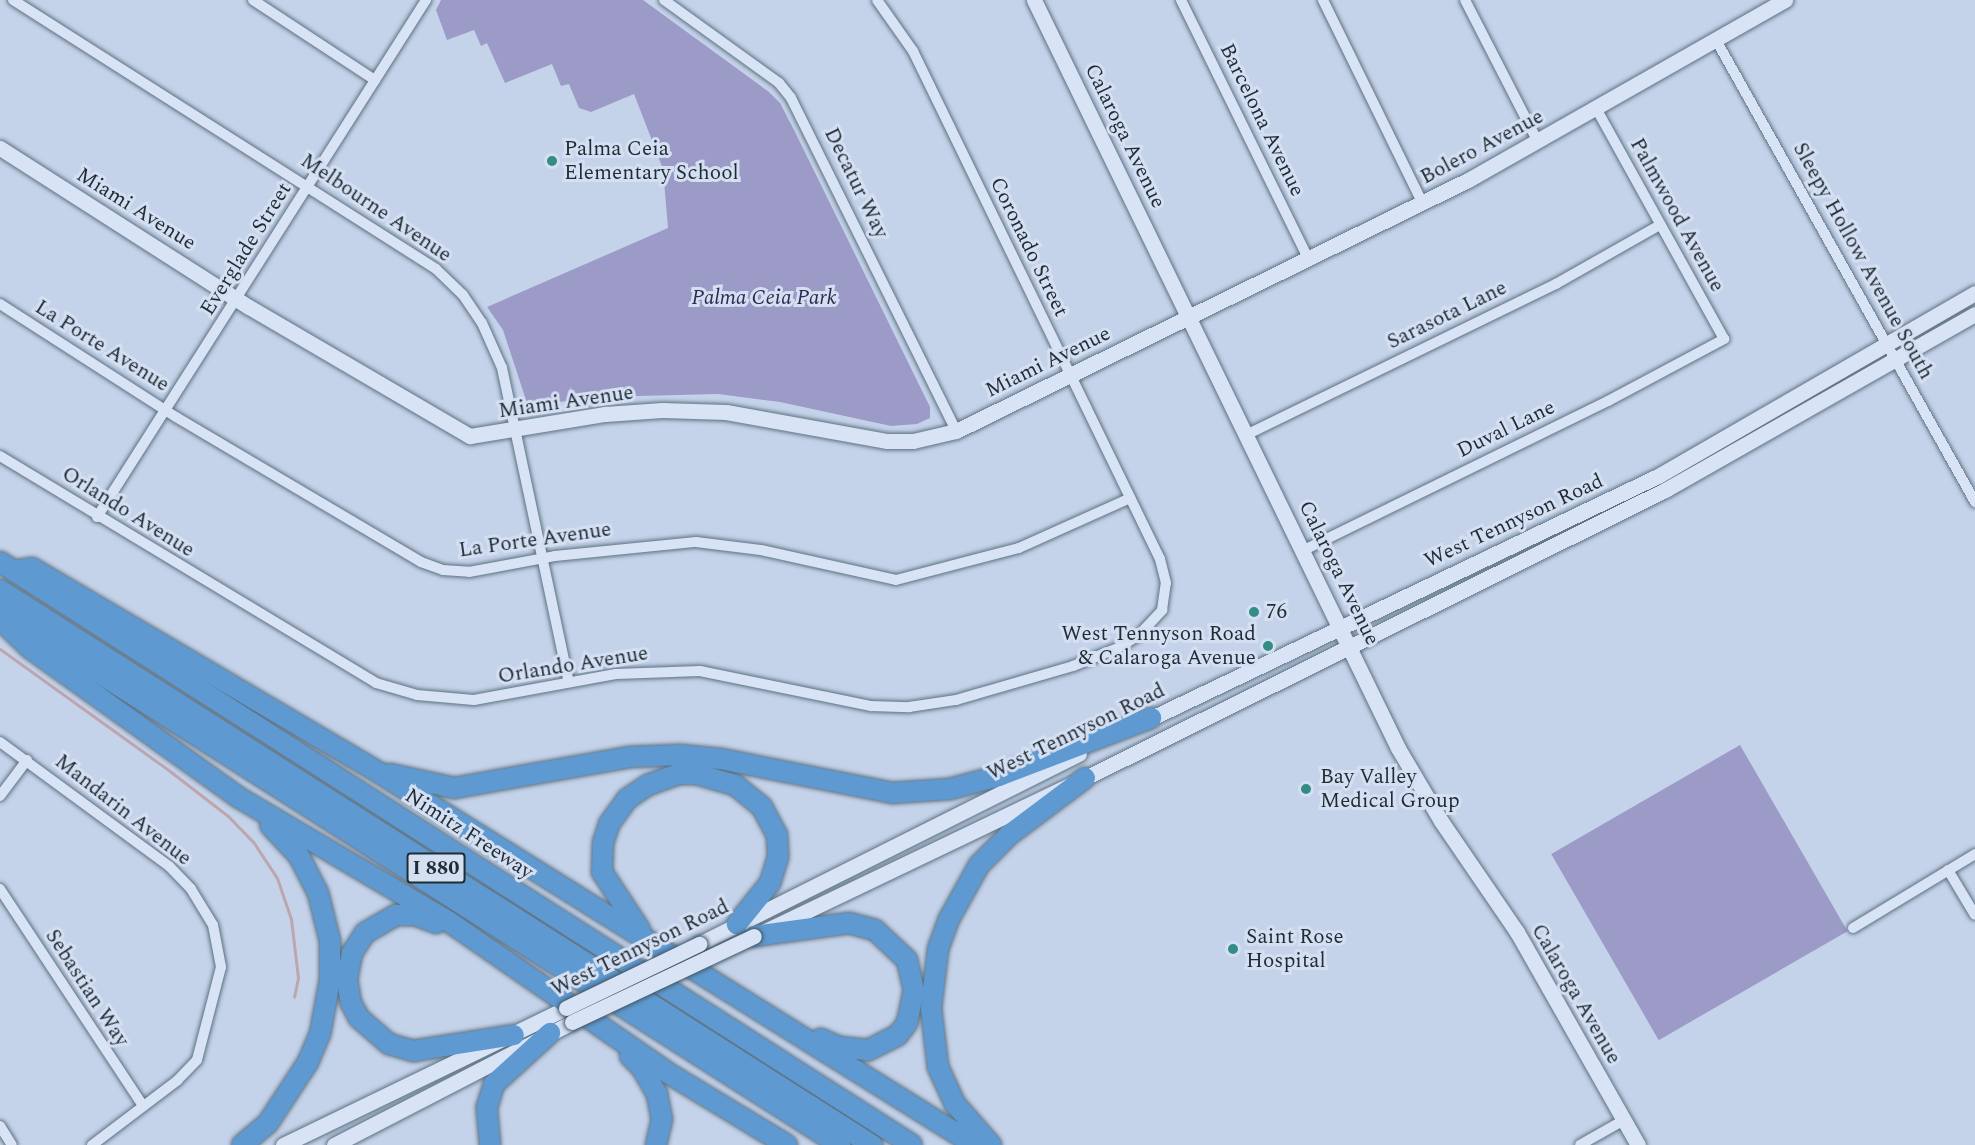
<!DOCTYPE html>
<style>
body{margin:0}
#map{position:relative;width:1975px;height:1145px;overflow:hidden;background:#c5d3ea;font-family:Spectral,serif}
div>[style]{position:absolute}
.green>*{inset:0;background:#9c9ac7;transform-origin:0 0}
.stream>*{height:3px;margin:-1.5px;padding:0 1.5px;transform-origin:1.5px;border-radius:1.5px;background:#bea6af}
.roads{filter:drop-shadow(0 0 2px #5d7283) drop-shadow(0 0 2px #5d7283)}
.street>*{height:10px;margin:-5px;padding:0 5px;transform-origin:5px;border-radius:5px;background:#d8e3f5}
.secondary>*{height:15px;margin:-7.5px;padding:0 7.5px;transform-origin:7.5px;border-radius:7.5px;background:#d8e3f5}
.highway>*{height:20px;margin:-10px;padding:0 10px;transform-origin:10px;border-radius:10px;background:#5e9ad1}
.bridges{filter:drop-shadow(0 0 2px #405665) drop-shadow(0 0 2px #405665)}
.secondary-bridge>*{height:15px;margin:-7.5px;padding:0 7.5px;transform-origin:7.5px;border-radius:7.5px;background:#d8e3f5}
.dots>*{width:16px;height:16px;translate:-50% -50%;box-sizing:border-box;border:3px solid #d4dff2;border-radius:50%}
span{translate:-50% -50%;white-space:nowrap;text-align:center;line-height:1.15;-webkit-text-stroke:6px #d4dff2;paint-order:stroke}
.shield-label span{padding:2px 4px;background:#d4dff2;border:2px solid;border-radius:4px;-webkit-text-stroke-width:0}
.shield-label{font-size:20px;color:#1f2c35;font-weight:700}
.street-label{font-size:21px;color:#1f2c35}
.poi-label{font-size:21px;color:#1f2c35}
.left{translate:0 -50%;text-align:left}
.right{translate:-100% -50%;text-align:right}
.park-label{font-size:21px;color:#2e284f;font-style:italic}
</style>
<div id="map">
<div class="green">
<i style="clip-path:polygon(441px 0,643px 0,769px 92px,780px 103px,794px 130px,930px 407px,930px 418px,917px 424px,891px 426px,780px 402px,718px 394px,598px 397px,528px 406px,503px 330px,487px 307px,668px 228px,663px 169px,634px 94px,591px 112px,579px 108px,569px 84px,561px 86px,552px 64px,505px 83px,487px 43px,481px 46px,474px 30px,447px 40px,436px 10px)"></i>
<i style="left:1740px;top:745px;width:215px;height:218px;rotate:60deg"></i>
</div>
<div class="stream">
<i style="left:0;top:649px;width:211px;rotate:35.7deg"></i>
<i style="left:171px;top:772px;width:72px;rotate:37.7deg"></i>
<i style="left:228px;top:816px;width:37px;rotate:46deg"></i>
<i style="left:254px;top:843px;width:42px;rotate:56.7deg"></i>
<i style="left:277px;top:878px;width:43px;rotate:71.1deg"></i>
<i style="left:291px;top:919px;width:59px;rotate:83.2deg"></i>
<i style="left:298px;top:978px;width:19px;rotate:102deg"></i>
</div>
<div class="roads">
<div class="street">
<i style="left:13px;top:0;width:501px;rotate:32.45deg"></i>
<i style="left:436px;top:269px;width:37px;rotate:44deg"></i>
<i style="left:463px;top:295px;width:34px;rotate:56deg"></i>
<i style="left:482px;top:323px;width:49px;rotate:66deg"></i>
<i style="left:502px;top:368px;width:321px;rotate:78deg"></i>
<i style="left:253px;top:0;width:146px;rotate:33.3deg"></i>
<i style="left:664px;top:0;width:142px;rotate:35.8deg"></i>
<i style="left:779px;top:83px;width:19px;rotate:51deg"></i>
<i style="left:791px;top:98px;width:372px;rotate:63.6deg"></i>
<i style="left:1181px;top:0;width:288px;rotate:63.8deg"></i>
<i style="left:1323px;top:0;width:225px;rotate:63.9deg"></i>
<i style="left:1465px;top:0;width:160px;rotate:62.8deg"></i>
<i style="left:1716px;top:40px;width:530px;rotate:60.72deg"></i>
<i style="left:0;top:304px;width:209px;rotate:32.7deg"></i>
<i style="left:176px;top:417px;width:285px;rotate:30.6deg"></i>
<i style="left:421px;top:562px;width:23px;rotate:20deg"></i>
<i style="left:443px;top:570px;width:26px;rotate:4deg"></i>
<i style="left:469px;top:572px;width:87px;rotate:-10.5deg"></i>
<i style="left:555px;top:556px;width:142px;rotate:-5.7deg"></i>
<i style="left:696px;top:542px;width:65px;rotate:7deg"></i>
<i style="left:761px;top:550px;width:138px;rotate:12.5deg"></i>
<i style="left:896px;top:580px;width:127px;rotate:-14.6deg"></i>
<i style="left:1019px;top:548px;width:122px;rotate:-24.2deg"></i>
<i style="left:1248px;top:434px;width:343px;rotate:-26deg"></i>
<i style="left:1556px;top:284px;width:120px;rotate:-29.6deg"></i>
<i style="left:0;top:456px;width:439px;rotate:31.1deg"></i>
<i style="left:376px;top:683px;width:43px;rotate:16.3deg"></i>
<i style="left:417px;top:695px;width:57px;rotate:5deg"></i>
<i style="left:474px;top:700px;width:144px;rotate:-10.4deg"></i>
<i style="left:616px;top:674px;width:84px;rotate:-2deg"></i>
<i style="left:700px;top:671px;width:175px;rotate:11.6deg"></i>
<i style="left:871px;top:706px;width:38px;rotate:2deg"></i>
<i style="left:909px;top:707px;width:48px;rotate:-8.5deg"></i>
<i style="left:956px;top:700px;width:122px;rotate:-16.2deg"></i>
<i style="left:1073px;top:666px;width:48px;rotate:-21.8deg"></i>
<i style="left:1118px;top:648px;width:26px;rotate:-32deg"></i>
<i style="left:1140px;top:634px;width:33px;rotate:-47deg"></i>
<i style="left:1162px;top:610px;width:27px;rotate:-82deg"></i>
<i style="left:1166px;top:583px;width:25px;rotate:-104deg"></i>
<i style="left:1160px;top:559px;width:565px;rotate:-115.93deg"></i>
<i style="left:913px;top:51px;width:62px;rotate:-125.2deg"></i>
<i style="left:97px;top:517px;width:613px;rotate:-57.53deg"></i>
<i style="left:1304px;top:550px;width:339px;rotate:-26.1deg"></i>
<i style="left:1608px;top:401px;width:132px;rotate:-28.1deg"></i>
<i style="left:1724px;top:339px;width:262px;rotate:-119deg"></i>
<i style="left:0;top:742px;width:210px;rotate:36.3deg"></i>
<i style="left:169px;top:866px;width:32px;rotate:46deg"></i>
<i style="left:191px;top:889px;width:42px;rotate:58.6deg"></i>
<i style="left:213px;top:925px;width:43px;rotate:79.2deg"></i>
<i style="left:221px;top:967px;width:96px;rotate:104.5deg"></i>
<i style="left:197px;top:1060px;width:28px;rotate:134deg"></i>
<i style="left:178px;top:1080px;width:108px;rotate:142.9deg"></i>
<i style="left:0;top:796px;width:45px;rotate:-53.1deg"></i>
<i style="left:1948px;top:870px;width:52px;rotate:59deg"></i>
<i style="left:0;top:889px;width:260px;rotate:56.6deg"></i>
<i style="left:1853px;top:928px;width:143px;rotate:-31.2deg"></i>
<i style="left:0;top:1126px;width:22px;rotate:58deg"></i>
<i style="left:1580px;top:1145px;width:51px;rotate:-29.6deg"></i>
</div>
<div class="secondary">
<i style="left:1034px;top:0;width:832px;rotate:64.05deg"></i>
<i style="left:1398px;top:748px;width:85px;rotate:59.5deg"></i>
<i style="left:1441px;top:821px;width:135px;rotate:55.6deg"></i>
<i style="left:1517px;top:932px;width:245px;rotate:60.4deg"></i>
<i style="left:0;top:148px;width:295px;rotate:32.6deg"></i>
<i style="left:249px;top:307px;width:256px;rotate:30.3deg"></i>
<i style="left:470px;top:436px;width:137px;rotate:-9.3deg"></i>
<i style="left:605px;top:414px;width:57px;rotate:-4deg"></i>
<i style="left:662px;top:410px;width:64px;rotate:1.8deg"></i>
<i style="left:726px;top:412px;width:164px;rotate:10.2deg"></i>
<i style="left:887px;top:441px;width:26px"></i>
<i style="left:913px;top:441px;width:44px;rotate:-13.1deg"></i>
<i style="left:956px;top:431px;width:570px;rotate:-26.12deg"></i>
<i style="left:1468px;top:180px;width:365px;rotate:-29.6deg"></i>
<i style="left:1141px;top:723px;width:573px;rotate:-25.54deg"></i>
<i style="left:1658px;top:476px;width:366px;rotate:-30deg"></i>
<i style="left:765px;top:931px;width:355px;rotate:-25.6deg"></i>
<i style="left:1085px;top:778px;width:648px;rotate:-26.41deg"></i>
<i style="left:1665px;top:490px;width:356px;rotate:-29.6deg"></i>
<i style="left:699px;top:944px;width:425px;rotate:-26.6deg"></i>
<i style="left:283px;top:1145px;width:314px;rotate:-25.8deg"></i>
<i style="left:334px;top:1145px;width:268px;rotate:-27.3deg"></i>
</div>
<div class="highway">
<i style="left:0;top:562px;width:1082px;rotate:32.59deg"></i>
<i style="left:14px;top:571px;width:18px;rotate:-9deg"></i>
<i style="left:32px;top:568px;width:402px;rotate:30.5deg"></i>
<i style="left:378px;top:772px;width:704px;rotate:32deg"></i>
<i style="left:0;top:590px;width:1034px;rotate:32.48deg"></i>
<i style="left:0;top:610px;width:996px;rotate:32.49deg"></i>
<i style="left:4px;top:623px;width:36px;rotate:44deg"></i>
<i style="left:30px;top:648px;width:256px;rotate:35.6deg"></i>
<i style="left:238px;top:797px;width:244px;rotate:30.6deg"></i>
<i style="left:448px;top:921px;width:267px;rotate:34.6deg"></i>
<i style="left:668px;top:1073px;width:139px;rotate:31.2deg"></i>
<i style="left:390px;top:774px;width:66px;rotate:12.3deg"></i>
<i style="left:454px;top:788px;width:178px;rotate:-10deg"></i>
<i style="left:629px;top:757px;width:51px;rotate:-2.2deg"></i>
<i style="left:680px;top:755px;width:41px;rotate:5.6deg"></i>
<i style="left:721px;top:759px;width:174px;rotate:11.2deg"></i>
<i style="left:892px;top:793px;width:58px;rotate:-3.9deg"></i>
<i style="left:950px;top:789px;width:51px;rotate:-14.9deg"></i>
<i style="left:999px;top:776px;width:163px;rotate:-20.9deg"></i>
<i style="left:436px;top:923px;width:22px;rotate:-159deg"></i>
<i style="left:415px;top:915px;width:19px;rotate:180deg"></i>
<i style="left:396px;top:915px;width:36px;rotate:150deg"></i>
<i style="left:365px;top:933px;width:24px;rotate:123deg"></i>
<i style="left:352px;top:953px;width:26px;rotate:101deg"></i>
<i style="left:347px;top:979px;width:24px;rotate:81deg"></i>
<i style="left:351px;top:1003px;width:17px;rotate:62deg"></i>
<i style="left:359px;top:1018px;width:40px;rotate:41deg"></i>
<i style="left:389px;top:1044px;width:25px;rotate:16deg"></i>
<i style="left:413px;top:1051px;width:102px;rotate:-9deg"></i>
<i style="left:640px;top:930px;width:69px;rotate:-123.2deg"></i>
<i style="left:602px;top:872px;width:29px;rotate:-88deg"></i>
<i style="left:603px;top:843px;width:20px;rotate:-72deg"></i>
<i style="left:609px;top:824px;width:31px;rotate:-54deg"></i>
<i style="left:627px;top:799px;width:25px;rotate:-34deg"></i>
<i style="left:648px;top:785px;width:32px;rotate:-20deg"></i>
<i style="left:678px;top:774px;width:18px"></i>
<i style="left:696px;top:774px;width:41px;rotate:15.8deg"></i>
<i style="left:735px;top:785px;width:35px;rotate:39deg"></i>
<i style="left:762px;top:807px;width:32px;rotate:62deg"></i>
<i style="left:777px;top:835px;width:22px;rotate:87deg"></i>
<i style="left:778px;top:857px;width:27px;rotate:107deg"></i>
<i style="left:770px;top:883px;width:53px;rotate:128.8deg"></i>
<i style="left:754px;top:936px;width:96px;rotate:-7.8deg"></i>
<i style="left:849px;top:923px;width:27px;rotate:15deg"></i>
<i style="left:875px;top:930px;width:44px;rotate:43.2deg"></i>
<i style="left:907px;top:960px;width:31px;rotate:77deg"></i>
<i style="left:914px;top:990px;width:34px;rotate:102deg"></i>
<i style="left:907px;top:1023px;width:15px;rotate:127deg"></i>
<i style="left:898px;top:1035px;width:34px;rotate:153deg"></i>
<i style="left:868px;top:1050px;width:29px;rotate:-174deg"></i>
<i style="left:839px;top:1047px;width:20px;rotate:-156deg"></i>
<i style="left:630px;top:1056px;width:17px;rotate:45deg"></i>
<i style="left:642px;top:1068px;width:30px;rotate:60deg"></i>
<i style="left:657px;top:1094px;width:25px;rotate:79deg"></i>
<i style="left:662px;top:1119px;width:27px;rotate:103deg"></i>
<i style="left:242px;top:1145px;width:34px;rotate:-40deg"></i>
<i style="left:268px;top:1123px;width:73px;rotate:-56.7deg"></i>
<i style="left:308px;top:1062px;width:30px;rotate:-67deg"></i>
<i style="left:320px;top:1034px;width:55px;rotate:-79.5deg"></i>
<i style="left:330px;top:980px;width:39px;rotate:-90deg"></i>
<i style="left:330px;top:941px;width:49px;rotate:-104deg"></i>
<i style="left:318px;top:893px;width:42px;rotate:-117.2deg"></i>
<i style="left:299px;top:856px;width:42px;rotate:-133.1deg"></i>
<i style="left:490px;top:1145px;width:38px;rotate:-95deg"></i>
<i style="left:487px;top:1107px;width:24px;rotate:-73deg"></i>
<i style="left:494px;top:1084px;width:76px;rotate:-42.3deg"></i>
<i style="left:991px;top:1145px;width:55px;rotate:-131.3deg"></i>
<i style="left:955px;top:1104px;width:41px;rotate:-114.7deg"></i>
<i style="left:938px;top:1067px;width:59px;rotate:-96.8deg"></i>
<i style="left:931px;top:1008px;width:59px;rotate:-83.2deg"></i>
<i style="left:938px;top:949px;width:32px;rotate:-70deg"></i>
<i style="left:949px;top:919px;width:62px;rotate:-60.9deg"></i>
<i style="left:979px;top:865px;width:42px;rotate:-45deg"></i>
<i style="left:1009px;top:835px;width:95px;rotate:-36.9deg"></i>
</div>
</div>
<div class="bridges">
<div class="secondary-bridge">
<i style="left:566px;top:1008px;width:148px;rotate:-25.7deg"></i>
<i style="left:572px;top:1022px;width:201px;rotate:-25.3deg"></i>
</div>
</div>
<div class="dots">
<i style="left:552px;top:161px;background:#338d84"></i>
<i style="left:1254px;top:612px;background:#338d84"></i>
<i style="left:1268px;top:646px;background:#338d84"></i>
<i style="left:1306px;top:789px;background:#338d84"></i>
<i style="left:1233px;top:949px;background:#338d84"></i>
</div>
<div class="shield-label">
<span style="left:436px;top:868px">I 880</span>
</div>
<div class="street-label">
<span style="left:1262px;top:120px;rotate:64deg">Barcelona Avenue</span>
<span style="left:1125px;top:136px;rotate:64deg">Calaroga Avenue</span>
<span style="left:1482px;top:147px;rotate:-28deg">Bolero Avenue</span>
<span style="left:856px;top:183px;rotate:64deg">Decatur Way</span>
<span style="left:376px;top:208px;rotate:34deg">Melbourne Avenue</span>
<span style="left:136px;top:209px;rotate:32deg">Miami Avenue</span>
<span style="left:1677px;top:215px;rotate:61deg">Palmwood Avenue</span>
<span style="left:1029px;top:247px;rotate:64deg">Coronado Street</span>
<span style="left:246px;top:249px;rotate:-58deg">Everglade Street</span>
<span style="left:1863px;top:261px;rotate:61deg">Sleepy Hollow Avenue South</span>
<span style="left:1447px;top:315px;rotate:-26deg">Sarasota Lane</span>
<span style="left:102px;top:346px;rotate:32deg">La Porte Avenue</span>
<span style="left:1048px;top:362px;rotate:-26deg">Miami Avenue</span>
<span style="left:566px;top:402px;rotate:-8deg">Miami Avenue</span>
<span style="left:1506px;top:429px;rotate:-26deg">Duval Lane</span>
<span style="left:128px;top:512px;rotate:32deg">Orlando Avenue</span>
<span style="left:1514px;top:521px;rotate:-25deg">West Tennyson Road</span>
<span style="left:535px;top:540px;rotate:-8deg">La Porte Avenue</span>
<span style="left:1339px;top:573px;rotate:64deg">Calaroga Avenue</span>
<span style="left:573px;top:665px;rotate:-9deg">Orlando Avenue</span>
<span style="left:1076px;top:732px;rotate:-26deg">West Tennyson Road</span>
<span style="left:123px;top:810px;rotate:38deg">Mandarin Avenue</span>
<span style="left:469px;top:834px;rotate:33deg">Nimitz Freeway</span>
<span style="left:640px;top:948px;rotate:-26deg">West Tennyson Road</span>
<span style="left:87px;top:988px;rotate:57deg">Sebastian Way</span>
<span style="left:1576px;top:994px;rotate:60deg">Calaroga Avenue</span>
</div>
<div class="poi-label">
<span class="left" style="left:564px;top:161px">Palma Ceia<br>Elementary School</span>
<span class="left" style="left:1266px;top:612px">76</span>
<span class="right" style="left:1256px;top:646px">West Tennyson Road<br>&amp; Calaroga Avenue</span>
<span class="left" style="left:1320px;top:789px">Bay Valley<br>Medical Group</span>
<span class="left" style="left:1246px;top:949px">Saint Rose<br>Hospital</span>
</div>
<div class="park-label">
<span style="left:764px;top:298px">Palma Ceia Park</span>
</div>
</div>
